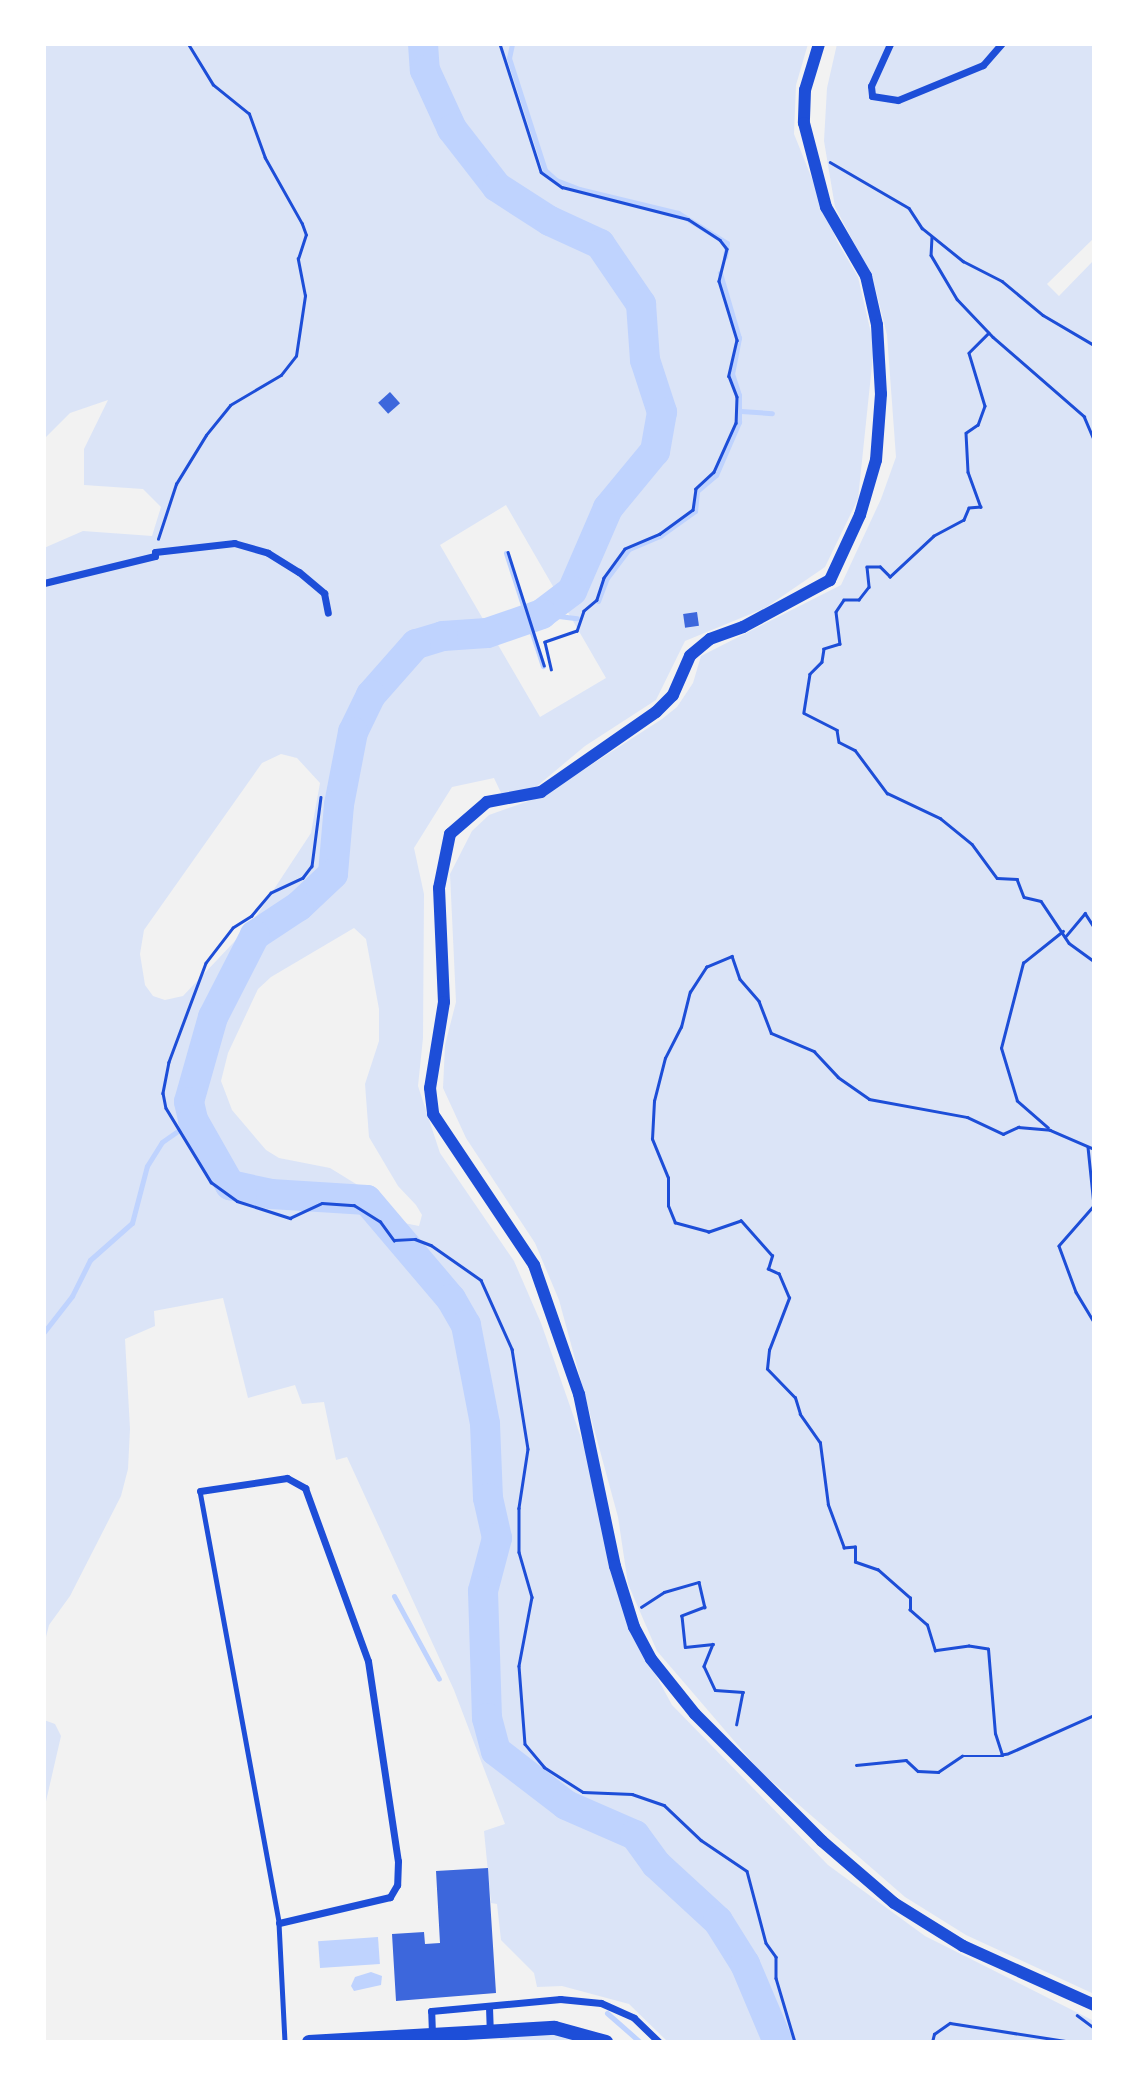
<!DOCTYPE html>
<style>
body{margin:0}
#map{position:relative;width:1138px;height:2086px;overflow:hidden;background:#f2f2f2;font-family:Ubuntu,sans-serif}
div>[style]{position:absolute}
.green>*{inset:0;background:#dbe4f7}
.water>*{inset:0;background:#bfd3fe;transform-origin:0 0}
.stream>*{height:5px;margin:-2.5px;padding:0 2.5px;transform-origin:2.5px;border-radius:2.5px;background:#bfd3fe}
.river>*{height:30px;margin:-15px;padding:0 15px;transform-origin:15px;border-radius:15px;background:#bfd3fe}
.building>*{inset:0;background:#3d67dc;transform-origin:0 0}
.path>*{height:2.5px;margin:-1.25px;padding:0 1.25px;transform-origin:1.25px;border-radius:1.25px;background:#1d4ed8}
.service>*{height:4.5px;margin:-2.25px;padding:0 2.25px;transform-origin:2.25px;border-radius:2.25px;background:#1d4ed8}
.minor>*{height:7px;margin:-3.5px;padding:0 3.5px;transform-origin:3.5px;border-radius:3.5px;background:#1d4ed8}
.tertiary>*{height:12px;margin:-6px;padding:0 6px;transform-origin:6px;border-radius:6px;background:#1d4ed8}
.primary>*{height:14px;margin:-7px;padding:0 7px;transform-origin:7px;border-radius:7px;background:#1d4ed8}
span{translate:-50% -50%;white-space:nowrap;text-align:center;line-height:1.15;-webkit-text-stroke:6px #fff;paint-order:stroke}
.frame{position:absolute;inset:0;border:46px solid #fff;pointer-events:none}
</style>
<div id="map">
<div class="green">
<i style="clip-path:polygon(evenodd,44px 44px,808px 44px,796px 85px,794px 134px,837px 241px,858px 277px,874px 346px,858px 499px,825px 567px,765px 608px,685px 641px,656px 700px,585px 746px,536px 787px,503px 797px,494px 778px,452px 787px,414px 848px,424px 894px,423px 1038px,418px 1086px,440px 1153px,514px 1261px,541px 1323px,586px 1452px,628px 1624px,672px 1705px,828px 1865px,925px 1936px,1094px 2021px,1094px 2042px,668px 2042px,629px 2004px,562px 1986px,537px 1987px,534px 1973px,501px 1940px,497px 1904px,491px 1903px,484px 1831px,505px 1824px,454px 1690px,347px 1457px,336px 1460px,324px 1402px,302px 1404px,295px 1385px,248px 1398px,223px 1298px,154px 1311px,155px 1326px,125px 1339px,130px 1429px,128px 1469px,121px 1496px,70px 1596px,49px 1625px,44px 1645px,44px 548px,83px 531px,152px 536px,161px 507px,143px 489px,84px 485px,84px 449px,108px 400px,70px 413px,44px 439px,44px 44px,506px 505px,606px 678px,540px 717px,440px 545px,506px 505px,44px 44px,281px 754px,297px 758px,320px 783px,311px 833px,251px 924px,183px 996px,165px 1000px,153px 996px,145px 985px,140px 954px,144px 930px,262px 763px,281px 754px,44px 44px,354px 928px,366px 939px,379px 1009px,379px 1041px,365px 1084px,369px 1137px,398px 1186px,416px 1205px,422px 1215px,419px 1226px,399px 1222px,374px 1195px,330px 1168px,279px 1158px,266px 1150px,232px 1110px,221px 1081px,228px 1053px,258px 989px,271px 977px,354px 928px)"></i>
<i style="clip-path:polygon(837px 44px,1094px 44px,1094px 238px,1047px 284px,1059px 296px,1094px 260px,1094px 1994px,966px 1935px,905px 1897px,760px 1771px,657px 1651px,628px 1584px,618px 1517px,559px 1300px,535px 1243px,466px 1138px,443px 1088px,445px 1045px,456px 1002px,450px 874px,472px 831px,489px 815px,543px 796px,662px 719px,677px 707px,693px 683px,701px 656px,841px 585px,881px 499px,896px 457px,887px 335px,873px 279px,835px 207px,824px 141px,827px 88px)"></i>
<i style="clip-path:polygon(44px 1720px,55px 1724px,61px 1736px,44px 1810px)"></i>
<i style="clip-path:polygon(552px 2032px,589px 2042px,500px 2042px,500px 2036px)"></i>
</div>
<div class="water">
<i style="left:378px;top:1937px;width:27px;height:60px;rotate:86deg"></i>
<i style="clip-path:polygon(371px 1972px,382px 1976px,381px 1985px,354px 1991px,351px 1986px,355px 1977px)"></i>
</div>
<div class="stream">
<i style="left:512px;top:44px;width:14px;rotate:102deg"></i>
<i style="left:509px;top:58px;width:118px;rotate:72.2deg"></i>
<i style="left:545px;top:170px;width:15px;rotate:42deg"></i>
<i style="left:556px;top:180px;width:25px;rotate:21deg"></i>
<i style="left:579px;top:189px;width:102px;rotate:13.6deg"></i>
<i style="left:678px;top:213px;width:57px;rotate:31.5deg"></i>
<i style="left:727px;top:243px;width:14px;rotate:98deg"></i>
<i style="left:741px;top:411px;width:31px;rotate:4deg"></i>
<i style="left:506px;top:553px;width:119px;rotate:71.9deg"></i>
<i style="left:598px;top:601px;width:25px;rotate:-69deg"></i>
<i style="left:607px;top:578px;width:36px;rotate:-53deg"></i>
<i style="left:629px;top:549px;width:34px;rotate:-23deg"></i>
<i style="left:660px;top:536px;width:43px;rotate:-35.5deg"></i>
<i style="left:695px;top:511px;width:20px;rotate:-84deg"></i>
<i style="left:697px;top:491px;width:25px;rotate:-40deg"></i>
<i style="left:716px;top:475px;width:58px;rotate:-66.5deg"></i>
<i style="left:739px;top:422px;width:27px;rotate:-90deg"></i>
<i style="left:739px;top:395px;width:22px;rotate:-108deg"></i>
<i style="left:732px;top:374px;width:37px;rotate:-79deg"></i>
<i style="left:739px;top:338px;width:68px;rotate:-106.3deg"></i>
<i style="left:542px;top:614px;width:35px;rotate:7deg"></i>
<i style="left:44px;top:1332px;width:46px;rotate:-52.1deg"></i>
<i style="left:72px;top:1296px;width:40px;rotate:-63.4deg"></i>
<i style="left:90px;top:1260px;width:56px;rotate:-41.4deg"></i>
<i style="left:132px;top:1223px;width:59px;rotate:-75.3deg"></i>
<i style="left:147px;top:1166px;width:28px;rotate:-58deg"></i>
<i style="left:162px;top:1142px;width:38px;rotate:-35deg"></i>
<i style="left:394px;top:1596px;width:94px;rotate:61.5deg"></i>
<i style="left:607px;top:2013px;width:44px;rotate:41.3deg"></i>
</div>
<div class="river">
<i style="left:423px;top:44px;width:26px;rotate:86deg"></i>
<i style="left:425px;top:70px;width:65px;rotate:65.4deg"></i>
<i style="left:452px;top:129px;width:73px;rotate:52.2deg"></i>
<i style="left:497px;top:187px;width:63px;rotate:32.7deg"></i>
<i style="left:550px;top:221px;width:55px;rotate:24.7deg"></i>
<i style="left:600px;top:244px;width:73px;rotate:55.7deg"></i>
<i style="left:641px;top:304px;width:56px;rotate:85.9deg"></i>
<i style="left:645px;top:360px;width:55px;rotate:71.9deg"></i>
<i style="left:662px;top:412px;width:40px;rotate:100deg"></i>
<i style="left:655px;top:451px;width:74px;rotate:129.5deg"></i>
<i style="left:608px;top:508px;width:90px;rotate:113.4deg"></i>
<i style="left:572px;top:591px;width:38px;rotate:143deg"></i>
<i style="left:542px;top:614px;width:58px;rotate:160.9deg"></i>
<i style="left:487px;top:633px;width:44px;rotate:176.1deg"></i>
<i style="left:443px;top:636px;width:28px;rotate:163deg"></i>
<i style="left:416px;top:644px;width:68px;rotate:131.4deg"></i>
<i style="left:371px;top:695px;width:41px;rotate:115.9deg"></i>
<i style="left:353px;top:732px;width:74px;rotate:100.9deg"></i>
<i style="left:339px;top:805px;width:69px;rotate:95deg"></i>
<i style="left:333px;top:874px;width:47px;rotate:136.7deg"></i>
<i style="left:299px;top:906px;width:53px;rotate:146.6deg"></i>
<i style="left:255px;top:935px;width:92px;rotate:117.1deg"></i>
<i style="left:213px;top:1017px;width:88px;rotate:105.8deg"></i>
<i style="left:189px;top:1102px;width:18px;rotate:77deg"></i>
<i style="left:193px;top:1120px;width:75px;rotate:60.4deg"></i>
<i style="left:230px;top:1185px;width:42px;rotate:12.4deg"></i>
<i style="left:271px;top:1194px;width:96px;rotate:3.6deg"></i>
<i style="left:367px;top:1200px;width:130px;rotate:49.7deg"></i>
<i style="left:451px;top:1299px;width:30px;rotate:60deg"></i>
<i style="left:466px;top:1325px;width:101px;rotate:79.1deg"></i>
<i style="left:485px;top:1424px;width:74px;rotate:87.7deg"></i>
<i style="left:488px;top:1498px;width:41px;rotate:77.3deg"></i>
<i style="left:497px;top:1538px;width:55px;rotate:104.8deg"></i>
<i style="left:483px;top:1591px;width:127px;rotate:88.2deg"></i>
<i style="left:487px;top:1718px;width:34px;rotate:75deg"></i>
<i style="left:496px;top:1751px;width:88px;rotate:37.6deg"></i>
<i style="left:566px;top:1805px;width:75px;rotate:23.5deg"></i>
<i style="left:635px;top:1835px;width:36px;rotate:54deg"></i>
<i style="left:656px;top:1864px;width:84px;rotate:42.6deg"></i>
<i style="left:718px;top:1921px;width:51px;rotate:57.9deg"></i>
<i style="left:745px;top:1964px;width:85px;rotate:67.1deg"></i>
</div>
<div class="building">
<i style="left:390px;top:392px;width:15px;height:16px;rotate:48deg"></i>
<i style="left:697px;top:612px;width:14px;height:14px;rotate:82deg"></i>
<i style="clip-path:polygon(488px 1868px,496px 1993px,396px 2001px,392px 1934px,424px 1932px,425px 1944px,440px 1943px,436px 1871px)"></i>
</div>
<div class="path">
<i style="left:500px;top:44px;width:134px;rotate:72.2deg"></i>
<i style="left:541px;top:172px;width:26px;rotate:36deg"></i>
<i style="left:562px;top:187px;width:130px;rotate:14.3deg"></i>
<i style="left:688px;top:219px;width:38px;rotate:33deg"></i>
<i style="left:720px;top:240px;width:11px;rotate:52deg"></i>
<i style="left:727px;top:249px;width:33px;rotate:104deg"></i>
<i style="left:719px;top:281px;width:62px;rotate:73deg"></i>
<i style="left:737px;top:340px;width:37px;rotate:103deg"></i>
<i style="left:729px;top:376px;width:22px;rotate:69deg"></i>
<i style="left:737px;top:397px;width:26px;rotate:92deg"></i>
<i style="left:736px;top:423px;width:54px;rotate:114.2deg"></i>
<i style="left:714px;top:472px;width:25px;rotate:137deg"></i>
<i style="left:696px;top:489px;width:21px;rotate:98deg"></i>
<i style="left:693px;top:510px;width:41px;rotate:144deg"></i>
<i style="left:660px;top:534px;width:38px;rotate:157deg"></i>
<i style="left:625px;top:549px;width:36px;rotate:126deg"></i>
<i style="left:604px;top:578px;width:23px;rotate:108deg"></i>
<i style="left:597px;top:600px;width:17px;rotate:140deg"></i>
<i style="left:584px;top:611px;width:21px;rotate:109deg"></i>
<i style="left:577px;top:631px;width:34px;rotate:161deg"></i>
<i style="left:545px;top:642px;width:28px;rotate:77deg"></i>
<i style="left:830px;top:162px;width:91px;rotate:30.2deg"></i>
<i style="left:909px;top:208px;width:24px;rotate:57deg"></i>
<i style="left:922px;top:228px;width:53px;rotate:38.8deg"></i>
<i style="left:963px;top:261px;width:44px;rotate:27.1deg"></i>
<i style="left:1002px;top:281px;width:53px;rotate:39.7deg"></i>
<i style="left:1043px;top:315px;width:59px;rotate:30.5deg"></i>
<i style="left:932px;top:237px;width:18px;rotate:93deg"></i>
<i style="left:931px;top:255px;width:51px;rotate:59.4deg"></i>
<i style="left:957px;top:299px;width:52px;rotate:46.5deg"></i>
<i style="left:993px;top:337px;width:121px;rotate:41deg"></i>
<i style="left:1084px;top:416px;width:26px;rotate:67deg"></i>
<i style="left:989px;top:333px;width:28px;rotate:135deg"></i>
<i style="left:969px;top:353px;width:55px;rotate:73.2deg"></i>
<i style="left:985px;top:406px;width:20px;rotate:110deg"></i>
<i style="left:978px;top:425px;width:14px;rotate:146deg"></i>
<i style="left:966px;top:433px;width:39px;rotate:87deg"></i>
<i style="left:968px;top:472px;width:37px;rotate:70deg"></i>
<i style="left:981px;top:507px;width:12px;rotate:175deg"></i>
<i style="left:969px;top:508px;width:13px;rotate:113deg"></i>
<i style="left:964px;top:520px;width:34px;rotate:152deg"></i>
<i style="left:934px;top:536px;width:60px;rotate:137deg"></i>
<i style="left:890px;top:577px;width:14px;rotate:-135deg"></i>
<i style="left:880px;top:567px;width:13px;rotate:180deg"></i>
<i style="left:867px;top:567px;width:20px;rotate:84deg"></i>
<i style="left:869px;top:587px;width:16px;rotate:128deg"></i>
<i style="left:859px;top:600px;width:15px;rotate:180deg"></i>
<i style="left:844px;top:600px;width:14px;rotate:124deg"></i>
<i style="left:836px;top:612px;width:32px;rotate:83deg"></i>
<i style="left:840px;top:644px;width:17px;rotate:163deg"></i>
<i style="left:824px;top:649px;width:13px;rotate:99deg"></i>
<i style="left:822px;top:662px;width:17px;rotate:135deg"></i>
<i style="left:810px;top:674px;width:39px;rotate:99deg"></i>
<i style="left:804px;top:713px;width:37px;rotate:27deg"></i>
<i style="left:837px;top:730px;width:12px;rotate:81deg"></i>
<i style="left:839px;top:742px;width:18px;rotate:27deg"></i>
<i style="left:855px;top:750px;width:54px;rotate:53.3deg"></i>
<i style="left:887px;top:793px;width:59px;rotate:25.3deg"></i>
<i style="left:940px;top:818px;width:41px;rotate:39.1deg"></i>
<i style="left:972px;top:844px;width:42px;rotate:53.7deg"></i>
<i style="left:997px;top:878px;width:20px;rotate:3deg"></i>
<i style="left:1017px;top:879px;width:19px;rotate:69deg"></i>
<i style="left:1024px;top:897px;width:17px;rotate:13deg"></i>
<i style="left:1041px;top:901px;width:50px;rotate:56.3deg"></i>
<i style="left:1069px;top:943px;width:31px;rotate:36deg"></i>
<i style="left:158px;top:539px;width:58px;rotate:-71.9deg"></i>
<i style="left:176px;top:484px;width:57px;rotate:-58.5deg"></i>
<i style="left:206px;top:435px;width:38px;rotate:-51deg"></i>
<i style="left:230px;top:405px;width:59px;rotate:-30.5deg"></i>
<i style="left:281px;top:375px;width:24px;rotate:-52deg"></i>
<i style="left:296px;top:356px;width:61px;rotate:-81.5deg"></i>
<i style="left:305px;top:296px;width:38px;rotate:-101deg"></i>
<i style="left:298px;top:259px;width:25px;rotate:-72deg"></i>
<i style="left:306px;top:235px;width:12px;rotate:-110deg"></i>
<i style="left:302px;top:224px;width:76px;rotate:-119.3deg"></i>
<i style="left:265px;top:158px;width:47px;rotate:-110deg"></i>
<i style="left:249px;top:114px;width:46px;rotate:-141.1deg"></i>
<i style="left:213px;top:85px;width:48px;rotate:-121.4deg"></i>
<i style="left:508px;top:552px;width:119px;rotate:72.3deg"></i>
<i style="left:321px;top:797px;width:70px;rotate:97.4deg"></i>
<i style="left:312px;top:866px;width:15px;rotate:127deg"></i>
<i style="left:303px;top:878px;width:35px;rotate:155deg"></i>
<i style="left:271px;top:893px;width:30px;rotate:130deg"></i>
<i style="left:252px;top:916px;width:22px;rotate:148deg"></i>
<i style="left:233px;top:928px;width:44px;rotate:127.6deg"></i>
<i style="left:206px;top:963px;width:106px;rotate:110.5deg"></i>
<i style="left:169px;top:1062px;width:32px;rotate:101deg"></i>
<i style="left:163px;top:1093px;width:15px;rotate:79deg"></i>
<i style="left:166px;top:1108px;width:87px;rotate:58.7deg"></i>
<i style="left:211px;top:1182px;width:32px;rotate:36deg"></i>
<i style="left:237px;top:1201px;width:56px;rotate:17.8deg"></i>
<i style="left:290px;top:1218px;width:35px;rotate:-25deg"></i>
<i style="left:322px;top:1203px;width:32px;rotate:4deg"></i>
<i style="left:354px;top:1205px;width:31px;rotate:32deg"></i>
<i style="left:380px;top:1221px;width:24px;rotate:54deg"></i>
<i style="left:394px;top:1240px;width:21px;rotate:-3deg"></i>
<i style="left:415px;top:1239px;width:17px;rotate:21deg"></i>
<i style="left:431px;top:1245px;width:61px;rotate:35deg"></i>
<i style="left:481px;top:1280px;width:76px;rotate:65.8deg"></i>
<i style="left:512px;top:1349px;width:101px;rotate:80.9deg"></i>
<i style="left:528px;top:1449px;width:60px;rotate:98.7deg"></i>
<i style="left:519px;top:1508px;width:44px;rotate:90deg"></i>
<i style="left:519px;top:1552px;width:47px;rotate:73.9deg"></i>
<i style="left:532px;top:1597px;width:70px;rotate:100.7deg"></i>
<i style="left:519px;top:1666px;width:78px;rotate:85.6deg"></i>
<i style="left:525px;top:1744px;width:30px;rotate:50deg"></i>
<i style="left:544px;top:1767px;width:46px;rotate:32.7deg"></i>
<i style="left:583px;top:1792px;width:49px;rotate:2.3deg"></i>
<i style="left:632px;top:1794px;width:34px;rotate:19deg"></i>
<i style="left:664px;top:1805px;width:51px;rotate:43.4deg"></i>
<i style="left:701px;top:1840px;width:55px;rotate:34deg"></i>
<i style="left:747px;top:1871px;width:74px;rotate:75.2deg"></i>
<i style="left:766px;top:1943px;width:17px;rotate:54deg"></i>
<i style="left:776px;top:1957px;width:21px;rotate:90deg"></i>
<i style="left:776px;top:1978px;width:67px;rotate:73.5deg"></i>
<i style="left:1065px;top:937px;width:31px;rotate:-50deg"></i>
<i style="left:1085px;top:913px;width:17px;rotate:57deg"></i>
<i style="left:1048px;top:1128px;width:41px;rotate:-138.9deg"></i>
<i style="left:1017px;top:1101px;width:55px;rotate:-106.8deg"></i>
<i style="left:1001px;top:1048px;width:88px;rotate:-75.5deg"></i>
<i style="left:1023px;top:963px;width:51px;rotate:-38.7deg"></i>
<i style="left:1088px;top:1147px;width:58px;rotate:84.1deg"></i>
<i style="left:1094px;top:1206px;width:53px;rotate:131.2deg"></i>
<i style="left:1059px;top:1246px;width:49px;rotate:69.7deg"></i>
<i style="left:1076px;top:1292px;width:35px;rotate:59deg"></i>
<i style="left:641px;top:1607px;width:27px;rotate:-33deg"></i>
<i style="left:664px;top:1592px;width:36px;rotate:-16deg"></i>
<i style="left:699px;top:1582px;width:26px;rotate:77deg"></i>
<i style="left:705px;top:1607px;width:25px;rotate:159deg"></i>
<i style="left:682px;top:1616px;width:31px;rotate:84deg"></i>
<i style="left:685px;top:1647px;width:28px;rotate:-6deg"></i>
<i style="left:713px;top:1644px;width:24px;rotate:112deg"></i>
<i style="left:704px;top:1666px;width:26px;rotate:65deg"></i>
<i style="left:715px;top:1690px;width:28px;rotate:4deg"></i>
<i style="left:743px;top:1692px;width:33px;rotate:101deg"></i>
<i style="left:1009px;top:1753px;width:93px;rotate:-24.1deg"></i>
<i style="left:1008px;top:1754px;width:6px;rotate:171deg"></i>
<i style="left:1002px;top:1755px;width:22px;rotate:-108deg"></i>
<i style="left:995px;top:1734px;width:85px;rotate:-94.7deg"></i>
<i style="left:988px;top:1649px;width:19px;rotate:-171deg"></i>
<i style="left:969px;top:1646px;width:34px;rotate:172deg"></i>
<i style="left:935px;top:1651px;width:27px;rotate:-107deg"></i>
<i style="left:927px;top:1625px;width:23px;rotate:-139deg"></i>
<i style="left:910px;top:1610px;width:12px;rotate:-90deg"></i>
<i style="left:910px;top:1598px;width:43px;rotate:-138.8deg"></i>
<i style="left:878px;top:1570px;width:24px;rotate:-161deg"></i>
<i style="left:855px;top:1562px;width:15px;rotate:-90deg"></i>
<i style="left:855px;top:1547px;width:11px;rotate:175deg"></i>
<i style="left:844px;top:1548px;width:46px;rotate:-110.4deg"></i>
<i style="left:828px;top:1505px;width:63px;rotate:-97.4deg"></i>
<i style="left:820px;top:1443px;width:35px;rotate:-125deg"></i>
<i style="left:800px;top:1414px;width:17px;rotate:-107deg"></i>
<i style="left:795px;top:1398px;width:40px;rotate:-134deg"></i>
<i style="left:767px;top:1369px;width:19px;rotate:-84deg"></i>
<i style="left:769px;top:1350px;width:56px;rotate:-69deg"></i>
<i style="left:789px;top:1298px;width:26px;rotate:-113deg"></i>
<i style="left:779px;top:1274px;width:12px;rotate:-156deg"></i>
<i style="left:768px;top:1269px;width:14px;rotate:-73deg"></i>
<i style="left:772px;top:1256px;width:47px;rotate:-131.5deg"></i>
<i style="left:741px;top:1221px;width:34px;rotate:161deg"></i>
<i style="left:709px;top:1232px;width:35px;rotate:-165deg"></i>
<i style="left:675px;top:1223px;width:18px;rotate:-112deg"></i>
<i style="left:668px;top:1206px;width:28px;rotate:-90deg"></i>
<i style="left:668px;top:1178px;width:42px;rotate:-112.3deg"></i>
<i style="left:652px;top:1139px;width:38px;rotate:-87deg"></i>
<i style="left:654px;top:1101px;width:44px;rotate:-75.7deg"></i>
<i style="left:665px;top:1058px;width:35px;rotate:-63deg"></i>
<i style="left:681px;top:1027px;width:36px;rotate:-76deg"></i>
<i style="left:690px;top:992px;width:30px;rotate:-57deg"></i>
<i style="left:706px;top:967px;width:28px;rotate:-23deg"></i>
<i style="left:732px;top:956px;width:24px;rotate:71deg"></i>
<i style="left:740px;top:979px;width:29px;rotate:49deg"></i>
<i style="left:759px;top:1001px;width:34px;rotate:69deg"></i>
<i style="left:771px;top:1033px;width:47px;rotate:22.7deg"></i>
<i style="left:814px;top:1051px;width:35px;rotate:47deg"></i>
<i style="left:838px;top:1077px;width:38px;rotate:35deg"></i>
<i style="left:869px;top:1099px;width:100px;rotate:10.4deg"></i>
<i style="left:967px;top:1117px;width:40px;rotate:25deg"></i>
<i style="left:1003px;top:1134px;width:17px;rotate:-25deg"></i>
<i style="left:1018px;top:1127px;width:32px;rotate:5deg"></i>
<i style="left:1050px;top:1130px;width:48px;rotate:23.4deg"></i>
<i style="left:856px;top:1765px;width:50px;rotate:-5.7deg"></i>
<i style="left:906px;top:1760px;width:16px;rotate:43deg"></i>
<i style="left:918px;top:1771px;width:20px;rotate:3deg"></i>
<i style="left:938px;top:1772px;width:29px;rotate:-34deg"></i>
<i style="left:962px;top:1756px;width:41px"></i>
<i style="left:1077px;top:2015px;width:21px;rotate:37deg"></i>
<i style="left:932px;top:2042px;width:8px;rotate:-76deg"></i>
<i style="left:934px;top:2034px;width:19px;rotate:-35deg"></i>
<i style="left:950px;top:2023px;width:123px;rotate:8.9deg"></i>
</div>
<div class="service">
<i style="left:200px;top:1491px;width:439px;rotate:79.6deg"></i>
<i style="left:279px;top:1923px;width:119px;rotate:87.1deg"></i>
</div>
<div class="minor">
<i style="left:890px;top:44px;width:46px;rotate:114.3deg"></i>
<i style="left:871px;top:86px;width:10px;rotate:84deg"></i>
<i style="left:872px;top:96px;width:26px;rotate:9deg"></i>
<i style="left:898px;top:100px;width:92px;rotate:-22.4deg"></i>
<i style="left:983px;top:65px;width:28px;rotate:-49deg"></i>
<i style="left:44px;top:583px;width:114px;rotate:-13.7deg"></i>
<i style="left:155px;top:556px;width:4px;rotate:-90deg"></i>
<i style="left:155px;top:552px;width:80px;rotate:-6.5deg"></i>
<i style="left:234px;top:543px;width:35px;rotate:16deg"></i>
<i style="left:268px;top:553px;width:36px;rotate:32deg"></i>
<i style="left:299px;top:572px;width:33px;rotate:40deg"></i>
<i style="left:324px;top:593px;width:20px;rotate:79deg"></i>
<i style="left:200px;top:1491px;width:88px;rotate:-8.5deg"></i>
<i style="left:287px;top:1478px;width:21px;rotate:29deg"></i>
<i style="left:305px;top:1488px;width:184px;rotate:70deg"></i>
<i style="left:368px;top:1661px;width:202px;rotate:81.5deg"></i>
<i style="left:398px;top:1861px;width:24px;rotate:92deg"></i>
<i style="left:397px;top:1885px;width:14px;rotate:120deg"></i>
<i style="left:390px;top:1897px;width:114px;rotate:166.8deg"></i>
<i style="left:489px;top:2007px;width:24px;rotate:88deg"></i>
<i style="left:432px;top:2034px;width:23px;rotate:-92deg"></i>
<i style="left:431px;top:2011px;width:130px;rotate:-5.3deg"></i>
<i style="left:560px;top:1999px;width:41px;rotate:5.6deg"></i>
<i style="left:601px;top:2003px;width:36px;rotate:24deg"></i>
<i style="left:634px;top:2018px;width:35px;rotate:44deg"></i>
</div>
<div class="tertiary">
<i style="left:819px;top:44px;width:48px;rotate:106.9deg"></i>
<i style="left:805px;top:90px;width:33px;rotate:92deg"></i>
<i style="left:804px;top:123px;width:87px;rotate:75.3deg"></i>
<i style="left:826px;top:207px;width:80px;rotate:59.9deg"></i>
<i style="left:866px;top:276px;width:50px;rotate:77.3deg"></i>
<i style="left:877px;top:325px;width:69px;rotate:86.7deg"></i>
<i style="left:881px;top:394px;width:66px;rotate:94.3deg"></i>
<i style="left:876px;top:460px;width:57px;rotate:106.2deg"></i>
<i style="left:860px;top:515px;width:72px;rotate:114.8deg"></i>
<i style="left:830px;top:580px;width:99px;rotate:151.6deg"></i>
<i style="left:743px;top:627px;width:35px;rotate:160deg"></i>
<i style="left:710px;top:639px;width:26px;rotate:140deg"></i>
<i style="left:690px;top:656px;width:43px;rotate:113.6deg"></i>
<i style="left:673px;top:695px;width:24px;rotate:135deg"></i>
<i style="left:656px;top:712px;width:140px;rotate:145.2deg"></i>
<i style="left:541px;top:792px;width:55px;rotate:169.5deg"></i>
<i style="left:487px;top:802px;width:49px;rotate:139.1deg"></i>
<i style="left:450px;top:834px;width:55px;rotate:101.5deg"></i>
<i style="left:439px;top:888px;width:114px;rotate:87.5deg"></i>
<i style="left:444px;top:1002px;width:87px;rotate:99.2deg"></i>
<i style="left:430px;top:1088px;width:26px;rotate:83deg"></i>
<i style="left:433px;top:1114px;width:182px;rotate:56.2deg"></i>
<i style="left:534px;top:1265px;width:137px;rotate:70.8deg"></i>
<i style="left:579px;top:1394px;width:176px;rotate:78.2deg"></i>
<i style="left:615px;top:1566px;width:64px;rotate:72.7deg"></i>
<i style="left:634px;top:1627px;width:36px;rotate:62deg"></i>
<i style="left:651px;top:1659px;width:70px;rotate:51.3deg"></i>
<i style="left:695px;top:1714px;width:180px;rotate:45deg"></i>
<i style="left:822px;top:1841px;width:95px;rotate:40.7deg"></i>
<i style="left:894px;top:1903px;width:81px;rotate:31.9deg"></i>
<i style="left:963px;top:1946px;width:144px;rotate:24.2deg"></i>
</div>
<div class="primary">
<i style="left:309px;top:2042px;width:246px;rotate:-3.3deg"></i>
<i style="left:555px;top:2028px;width:53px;rotate:15.4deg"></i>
</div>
<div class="frame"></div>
</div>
